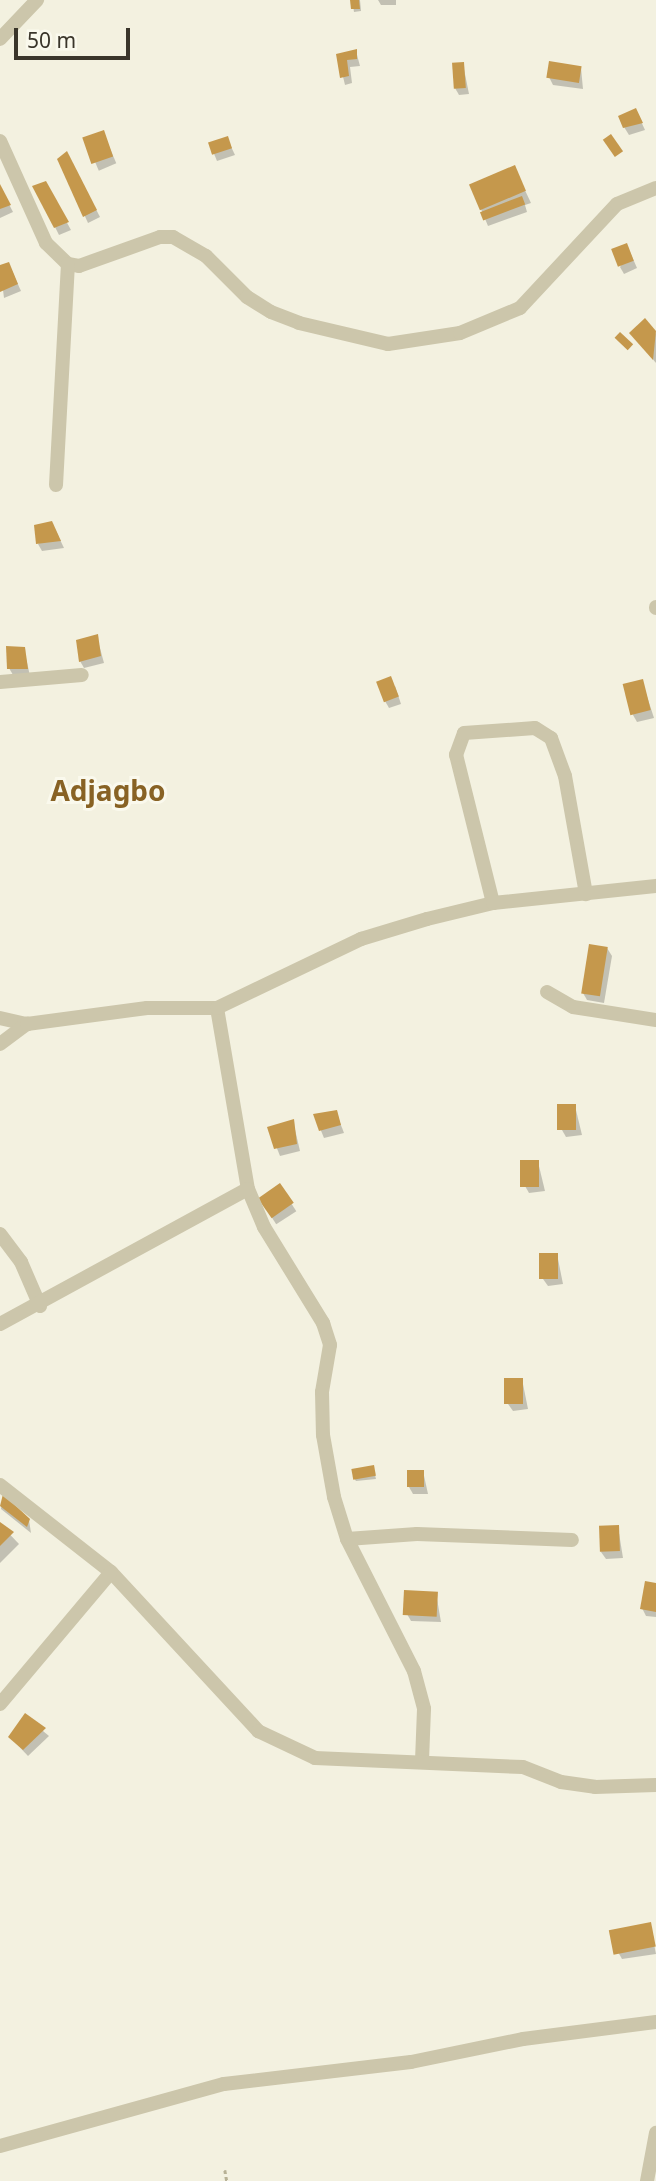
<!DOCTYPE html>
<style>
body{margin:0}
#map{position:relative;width:656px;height:2181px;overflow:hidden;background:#f3f1e0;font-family:"Noto Sans",sans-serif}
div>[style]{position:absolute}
.shadow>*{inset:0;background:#0003;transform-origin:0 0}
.building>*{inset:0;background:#c5984c;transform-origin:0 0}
.path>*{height:2.5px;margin-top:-1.25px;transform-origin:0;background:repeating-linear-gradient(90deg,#b7b195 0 3.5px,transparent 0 7px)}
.street>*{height:14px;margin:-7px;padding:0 7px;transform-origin:7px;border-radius:7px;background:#ccc6ab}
span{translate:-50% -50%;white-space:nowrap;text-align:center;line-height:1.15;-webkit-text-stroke:6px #faf9ed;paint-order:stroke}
.quarter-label{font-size:28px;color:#886224;font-weight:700}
.scale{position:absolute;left:14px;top:28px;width:116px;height:32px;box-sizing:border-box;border:4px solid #3a352a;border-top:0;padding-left:9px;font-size:21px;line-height:24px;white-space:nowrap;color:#3a352a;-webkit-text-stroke:5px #faf9ed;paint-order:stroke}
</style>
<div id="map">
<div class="shadow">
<i style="clip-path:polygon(352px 0,360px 0,361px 11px,354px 12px)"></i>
<i style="clip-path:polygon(378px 0,396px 0,396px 5px,381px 5px)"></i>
<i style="clip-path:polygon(356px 51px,360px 66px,350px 67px,352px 83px,345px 85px,338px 56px)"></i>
<i style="clip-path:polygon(463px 64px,469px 94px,459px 95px,455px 88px)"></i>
<i style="clip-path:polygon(581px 68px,583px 89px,553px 85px,549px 77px)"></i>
<i style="clip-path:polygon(639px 117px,645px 130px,629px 135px,624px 127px)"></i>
<i style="left:103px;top:132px;width:34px;height:19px;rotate:67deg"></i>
<i style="clip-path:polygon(227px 138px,235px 155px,217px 161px,210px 144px)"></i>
<i style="clip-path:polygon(59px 159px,71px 161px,100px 217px,88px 223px)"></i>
<i style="clip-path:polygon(514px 167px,531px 203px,525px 205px,527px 212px,488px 226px,481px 209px)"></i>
<i style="clip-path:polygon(45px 183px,71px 230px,59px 235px,55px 227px)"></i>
<i style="clip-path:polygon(0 187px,13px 212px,0 218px)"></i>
<i style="clip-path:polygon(630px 252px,637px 268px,624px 274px,620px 267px)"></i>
<i style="clip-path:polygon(0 267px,12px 271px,21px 291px,4px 298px)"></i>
<i style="clip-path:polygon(644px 321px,656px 334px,656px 363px,631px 333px)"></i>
<i style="clip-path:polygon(56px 531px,64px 548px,42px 551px,38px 544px)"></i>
<i style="clip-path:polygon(97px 637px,104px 663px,84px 668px,80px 661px)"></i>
<i style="clip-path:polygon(24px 649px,30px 676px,13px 675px,9px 668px)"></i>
<i style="clip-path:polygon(642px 681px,654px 718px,637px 722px,633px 715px)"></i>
<i style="clip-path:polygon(395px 686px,401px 704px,389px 708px,385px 701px)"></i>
<i style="clip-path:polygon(607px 948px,612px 956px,604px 1003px,587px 1000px,583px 993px)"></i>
<i style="clip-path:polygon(575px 1106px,582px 1135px,566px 1137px,562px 1130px)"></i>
<i style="clip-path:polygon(336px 1112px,344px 1133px,324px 1138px,315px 1116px)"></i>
<i style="clip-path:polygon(293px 1121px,300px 1151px,280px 1156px,269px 1128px)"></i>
<i style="clip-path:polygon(538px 1162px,545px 1191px,529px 1193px,525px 1186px)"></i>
<i style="left:280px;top:1186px;width:30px;height:24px;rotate:57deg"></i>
<i style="clip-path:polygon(557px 1254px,563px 1284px,548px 1286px,543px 1279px)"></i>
<i style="clip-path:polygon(522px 1379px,528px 1409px,513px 1411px,508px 1404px)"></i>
<i style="clip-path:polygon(373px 1467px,376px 1479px,356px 1481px,354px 1478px)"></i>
<i style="clip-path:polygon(423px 1471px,428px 1494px,413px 1494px,409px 1487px)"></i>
<i style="clip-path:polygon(3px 1496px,29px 1520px,31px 1533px,1px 1509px)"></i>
<i style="clip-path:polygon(0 1524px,19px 1544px,0 1563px)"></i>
<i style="clip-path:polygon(618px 1527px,623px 1558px,606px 1559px,601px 1552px)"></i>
<i style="clip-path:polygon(656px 1585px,656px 1617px,646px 1616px,642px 1608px)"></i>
<i style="clip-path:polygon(436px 1593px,441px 1622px,411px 1621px,407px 1614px)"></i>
<i style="clip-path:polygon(25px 1716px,49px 1736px,28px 1756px,10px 1737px)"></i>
<i style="clip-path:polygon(650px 1924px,656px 1954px,622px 1959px,618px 1952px)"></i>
</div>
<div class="building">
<i style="clip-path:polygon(350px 0,359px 0,360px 9px,351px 9px)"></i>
<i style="clip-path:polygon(357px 49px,357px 59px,347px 60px,349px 76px,340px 78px,336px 54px)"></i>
<i style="left:549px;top:61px;width:33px;height:17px;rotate:9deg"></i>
<i style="left:464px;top:62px;width:26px;height:12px;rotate:86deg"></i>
<i style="clip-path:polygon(636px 108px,643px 123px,623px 128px,618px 116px)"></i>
<i style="left:104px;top:130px;width:28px;height:23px;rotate:71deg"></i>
<i style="left:611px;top:134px;width:21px;height:10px;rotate:55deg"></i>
<i style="left:228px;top:136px;width:13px;height:21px;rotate:72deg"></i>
<i style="clip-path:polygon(67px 151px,97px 210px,83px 217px,57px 159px)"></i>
<i style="left:515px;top:165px;width:28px;height:50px;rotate:67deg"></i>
<i style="clip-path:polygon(46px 181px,69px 222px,54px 228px,32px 186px)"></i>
<i style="clip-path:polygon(0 184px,11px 205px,0 209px)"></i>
<i style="left:522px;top:196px;width:9px;height:45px;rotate:69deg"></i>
<i style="left:627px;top:243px;width:19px;height:17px;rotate:69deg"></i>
<i style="clip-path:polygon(9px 262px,18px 284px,0 292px,0 265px)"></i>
<i style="clip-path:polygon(645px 318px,656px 331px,653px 360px,629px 333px)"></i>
<i style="left:620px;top:332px;width:18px;height:8px;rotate:43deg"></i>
<i style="clip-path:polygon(52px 521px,61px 541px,36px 544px,34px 525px)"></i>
<i style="clip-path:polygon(98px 634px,101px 656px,79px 662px,76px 640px)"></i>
<i style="clip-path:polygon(6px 646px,25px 647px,28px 669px,7px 669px)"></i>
<i style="left:391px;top:676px;width:22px;height:16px;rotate:69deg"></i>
<i style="left:643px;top:679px;width:32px;height:21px;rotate:76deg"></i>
<i style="left:589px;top:944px;width:19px;height:50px;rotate:9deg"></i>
<i style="left:557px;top:1104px;width:19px;height:26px"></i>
<i style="clip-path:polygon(337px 1110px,341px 1125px,319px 1131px,313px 1114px)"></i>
<i style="clip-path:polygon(294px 1119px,297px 1144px,274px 1149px,267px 1127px)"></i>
<i style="left:520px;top:1160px;width:19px;height:27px"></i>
<i style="left:280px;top:1183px;width:24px;height:27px;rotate:55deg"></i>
<i style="left:539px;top:1253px;width:19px;height:26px"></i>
<i style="left:504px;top:1378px;width:19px;height:26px"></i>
<i style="left:374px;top:1465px;width:11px;height:23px;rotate:80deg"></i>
<i style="left:407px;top:1470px;width:17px;height:17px"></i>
<i style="clip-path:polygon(3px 1494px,30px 1519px,27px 1527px,0 1506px)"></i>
<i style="clip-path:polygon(0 1522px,14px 1532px,0 1546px)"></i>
<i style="left:619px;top:1525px;width:26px;height:20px;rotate:88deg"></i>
<i style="clip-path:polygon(645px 1581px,656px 1583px,656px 1612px,640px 1609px)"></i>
<i style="left:404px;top:1590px;width:34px;height:25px;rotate:3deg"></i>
<i style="clip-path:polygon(25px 1713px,46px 1728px,23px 1750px,8px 1737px)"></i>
<i style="left:651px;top:1922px;width:25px;height:43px;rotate:79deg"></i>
</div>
<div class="path">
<i style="left:225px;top:2170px;width:11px;rotate:80deg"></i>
</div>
<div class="street">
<i style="left:0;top:39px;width:54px;rotate:-46.5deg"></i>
<i style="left:0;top:141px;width:112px;rotate:65.7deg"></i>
<i style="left:46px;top:243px;width:30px;rotate:44deg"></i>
<i style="left:68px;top:264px;width:11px;rotate:10deg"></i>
<i style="left:79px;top:266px;width:86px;rotate:-19.7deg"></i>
<i style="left:160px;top:237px;width:13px"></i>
<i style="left:173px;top:237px;width:38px;rotate:30deg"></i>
<i style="left:206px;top:256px;width:58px;rotate:45deg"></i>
<i style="left:247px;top:297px;width:28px;rotate:32deg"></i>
<i style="left:271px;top:312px;width:30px;rotate:21deg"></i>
<i style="left:299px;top:323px;width:91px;rotate:13.3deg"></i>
<i style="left:388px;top:344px;width:73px;rotate:-8.7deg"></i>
<i style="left:460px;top:333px;width:65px;rotate:-22.6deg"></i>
<i style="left:520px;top:308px;width:142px;rotate:-47deg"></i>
<i style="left:617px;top:204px;width:42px;rotate:-22.3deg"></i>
<i style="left:56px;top:485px;width:221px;rotate:-86.9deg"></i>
<i style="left:656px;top:607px;width:1px;rotate:90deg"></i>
<i style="left:0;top:682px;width:82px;rotate:-4.9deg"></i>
<i style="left:493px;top:903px;width:153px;rotate:-104deg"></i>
<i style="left:456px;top:755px;width:23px;rotate:-70deg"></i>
<i style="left:464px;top:733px;width:71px;rotate:-4deg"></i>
<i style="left:535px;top:728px;width:19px;rotate:32deg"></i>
<i style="left:551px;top:738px;width:40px;rotate:69.8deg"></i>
<i style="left:565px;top:776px;width:120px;rotate:79.9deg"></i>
<i style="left:547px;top:992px;width:30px;rotate:30deg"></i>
<i style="left:573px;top:1007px;width:84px;rotate:8.9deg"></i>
<i style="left:217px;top:1008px;width:184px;rotate:80.3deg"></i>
<i style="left:248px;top:1189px;width:41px;rotate:67.2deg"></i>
<i style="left:264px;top:1227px;width:113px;rotate:58.4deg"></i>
<i style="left:323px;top:1323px;width:23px;rotate:72deg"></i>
<i style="left:330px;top:1345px;width:48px;rotate:99.7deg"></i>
<i style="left:322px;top:1392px;width:43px;rotate:88.7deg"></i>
<i style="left:323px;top:1435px;width:63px;rotate:79.9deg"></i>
<i style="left:334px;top:1497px;width:44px;rotate:72.8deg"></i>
<i style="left:347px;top:1539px;width:148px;rotate:63.1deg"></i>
<i style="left:414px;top:1671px;width:39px;rotate:75deg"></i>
<i style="left:424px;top:1709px;width:51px;rotate:92.2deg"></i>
<i style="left:0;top:1018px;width:28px;rotate:13deg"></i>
<i style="left:0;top:1044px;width:34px;rotate:-37deg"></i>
<i style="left:27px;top:1024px;width:121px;rotate:-7.6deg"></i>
<i style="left:147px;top:1008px;width:70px"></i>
<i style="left:217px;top:1008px;width:160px;rotate:-25.6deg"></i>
<i style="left:361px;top:939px;width:69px;rotate:-16.9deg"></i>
<i style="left:427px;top:919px;width:68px;rotate:-13.6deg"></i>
<i style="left:493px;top:903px;width:164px;rotate:-6deg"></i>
<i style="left:0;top:1234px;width:35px;rotate:53deg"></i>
<i style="left:21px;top:1262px;width:48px;rotate:66.6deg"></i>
<i style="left:0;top:1324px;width:282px;rotate:-28.6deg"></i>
<i style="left:0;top:1485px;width:141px;rotate:38.1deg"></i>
<i style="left:111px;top:1572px;width:217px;rotate:47.2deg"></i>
<i style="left:258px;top:1731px;width:63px;rotate:25.3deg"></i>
<i style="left:315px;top:1758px;width:208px;rotate:2.5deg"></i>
<i style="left:523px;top:1767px;width:41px;rotate:21.5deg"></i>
<i style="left:561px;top:1782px;width:34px;rotate:8deg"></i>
<i style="left:595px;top:1787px;width:61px;rotate:-1.9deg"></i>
<i style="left:347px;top:1539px;width:70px;rotate:-4.1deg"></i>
<i style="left:417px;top:1534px;width:155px;rotate:2.2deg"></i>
<i style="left:0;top:1704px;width:172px;rotate:-49.9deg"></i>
<i style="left:0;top:2146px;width:232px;rotate:-15.5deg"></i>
<i style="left:224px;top:2084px;width:188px;rotate:-6.7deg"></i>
<i style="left:411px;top:2062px;width:114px;rotate:-11.6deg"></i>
<i style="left:523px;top:2039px;width:134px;rotate:-7.3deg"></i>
<i style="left:647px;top:2181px;width:49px;rotate:-79.4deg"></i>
</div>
<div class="quarter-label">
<span style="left:108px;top:790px">Adjagbo</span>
</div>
<div class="scale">50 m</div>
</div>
